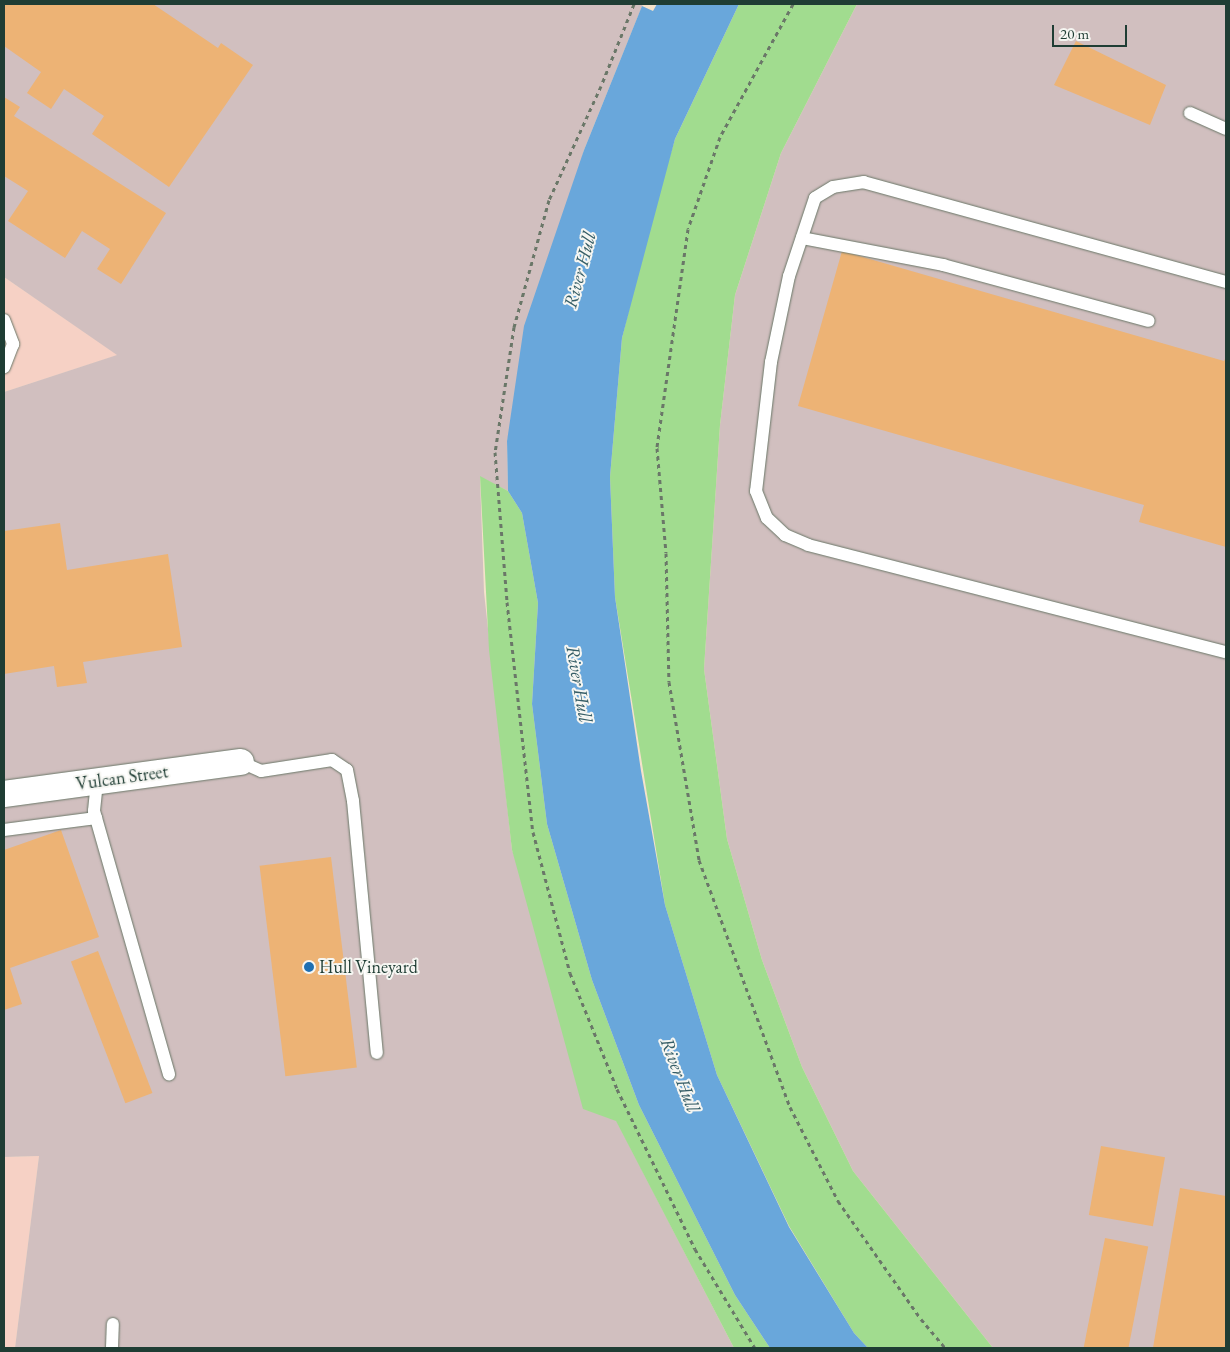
<!DOCTYPE html>
<style>
body{margin:0}
#map{position:relative;width:1230px;height:1352px;overflow:hidden;background:#f4e2ca;font-family:"EB Garamond",serif}
div>[style]{position:absolute}
.built>*{inset:0;background:#f6d1c5}
.industrial>*{inset:0;background:#d1bfbf}
.green>*{inset:0;background:#a1dc8f}
.water>*{inset:0;background:#69a7db}
.building>*{inset:0;background:#edb375;transform-origin:0 0}
.path>*{height:3px;margin-top:-1.5px;transform-origin:0;background:repeating-linear-gradient(90deg,#6a7768 0 4px,transparent 0 8px)}
.roads{filter:drop-shadow(0 0 1px #6a7768) drop-shadow(0 0 1px #6a7768)}
.service>*{height:12px;margin:-6px;padding:0 6px;transform-origin:6px;border-radius:6px;background:#fff}
.minor>*{height:26px;margin:-13px;padding:0 13px;transform-origin:13px;border-radius:13px;background:#fff}
.dots>*{width:14px;height:14px;translate:-50% -50%;box-sizing:border-box;border:2px solid #f6f6f2;border-radius:50%}
span{translate:-50% -50%;white-space:nowrap;text-align:center;line-height:1.15;-webkit-text-stroke:4px #f6f6f2;paint-order:stroke}
.street-label{font-size:18px;color:#1f3d34}
.poi-label{font-size:18px;color:#1f3d34}
.left{translate:0 -50%;text-align:left}
.water-label{font-size:19px;color:#355d66;font-style:italic}
.frame{position:absolute;inset:0;border:5px solid #1f3d34;pointer-events:none}
.scale{position:absolute;left:1052px;top:25px;width:75px;height:22px;box-sizing:border-box;border:2px solid #1f3d34;border-top:0;padding-left:6px;font-size:15px;line-height:18px;white-space:nowrap;color:#1f3d34;-webkit-text-stroke:4px #f6f6f2;paint-order:stroke}
</style>
<div id="map">
<div class="built">
<i style="clip-path:polygon(4px 277px,118px 355px,4px 392px)"></i>
<i style="clip-path:polygon(39px 1156px,15px 1348px,4px 1348px,4px 1157px)"></i>
</div>
<div class="industrial">
<i style="clip-path:polygon(4px 4px,643px 4px,584px 150px,507px 441px,508px 491px,480px 477px,484px 592px,512px 850px,616px 1120px,734px 1348px,15px 1348px,39px 1156px,4px 1157px,4px 392px,117px 355px,4px 277px)"></i>
<i style="clip-path:polygon(857px 4px,1226px 4px,1226px 1348px,993px 1348px,853px 1171px,802px 1067px,762px 960px,727px 839px,704px 669px,720px 425px,735px 295px,781px 153px)"></i>
</div>
<div class="green">
<i style="clip-path:polygon(739px 4px,857px 4px,781px 153px,735px 295px,720px 425px,704px 669px,727px 839px,762px 960px,802px 1067px,853px 1171px,993px 1348px,868px 1348px,854px 1333px,789px 1226px,717px 1075px,665px 905px,615px 597px,610px 477px,622px 338px,652px 216px,675px 139px)"></i>
<i style="clip-path:polygon(480px 476px,508px 491px,522px 513px,538px 603px,532px 704px,547px 824px,592px 980px,639px 1105px,735px 1295px,770px 1348px,734px 1348px,616px 1121px,583px 1109px,512px 850px,489px 650px)"></i>
</div>
<div class="water">
<i style="clip-path:polygon(657px 4px,739px 4px,675px 139px,622px 338px,610px 477px,615px 597px,641px 771px,665px 905px,717px 1075px,789px 1227px,854px 1333px,868px 1348px,770px 1348px,735px 1295px,639px 1105px,592px 980px,547px 824px,532px 704px,538px 603px,522px 513px,508px 491px,507px 441px,524px 326px,584px 150px,642px 6px,653px 11px)"></i>
</div>
<div class="building">
<i style="clip-path:polygon(4px 4px,153px 4px,218px 48px,221px 43px,253px 65px,169px 187px,92px 134px,104px 116px,64px 89px,51px 109px,27px 93px,41px 72px,4px 46px)"></i>
<i style="clip-path:polygon(1076px 41px,1166px 85px,1150px 125px,1054px 85px)"></i>
<i style="clip-path:polygon(4px 97px,20px 107px,14px 116px,166px 213px,121px 284px,97px 269px,110px 249px,82px 231px,65px 258px,8px 221px,28px 191px,4px 176px)"></i>
<i style="clip-path:polygon(842px 251px,1224px 361px,1226px 357px,1226px 547px,1139px 522px,1144px 505px,798px 406px)"></i>
<i style="clip-path:polygon(60px 523px,67px 570px,168px 554px,182px 647px,83px 662px,87px 683px,57px 687px,54px 666px,4px 674px,4px 531px)"></i>
<i style="clip-path:polygon(61px 830px,99px 937px,10px 968px,22px 1004px,4px 1010px,4px 850px)"></i>
<i style="left:331px;top:857px;width:212px;height:72px;rotate:83deg"></i>
<i style="left:98px;top:951px;width:152px;height:29px;rotate:69deg"></i>
<i style="left:1101px;top:1146px;width:65px;height:70px;rotate:10deg"></i>
<i style="clip-path:polygon(1180px 1188px,1226px 1196px,1226px 1348px,1153px 1348px)"></i>
<i style="left:1105px;top:1238px;width:44px;height:111px;rotate:11deg"></i>
</div>
<div class="path">
<i style="left:634px;top:4px;width:88px;rotate:111.9deg"></i>
<i style="left:601px;top:86px;width:125px;rotate:114.5deg"></i>
<i style="left:549px;top:200px;width:132px;rotate:105.4deg"></i>
<i style="left:514px;top:327px;width:126px;rotate:98.6deg"></i>
<i style="left:495px;top:452px;width:150px;rotate:85.4deg"></i>
<i style="left:507px;top:602px;width:231px;rotate:83.6deg"></i>
<i style="left:533px;top:832px;width:146px;rotate:75.3deg"></i>
<i style="left:570px;top:973px;width:125px;rotate:67.9deg"></i>
<i style="left:617px;top:1089px;width:178px;rotate:64deg"></i>
<i style="left:695px;top:1249px;width:116px;rotate:58.8deg"></i>
<i style="left:793px;top:4px;width:152px;rotate:118.8deg"></i>
<i style="left:720px;top:137px;width:97px;rotate:109.2deg"></i>
<i style="left:688px;top:229px;width:221px;rotate:98.1deg"></i>
<i style="left:657px;top:448px;width:105px;rotate:85.1deg"></i>
<i style="left:666px;top:553px;width:129px;rotate:88.7deg"></i>
<i style="left:669px;top:682px;width:181px;rotate:80.4deg"></i>
<i style="left:699px;top:860px;width:263px;rotate:69.8deg"></i>
<i style="left:790px;top:1107px;width:106px;rotate:62.9deg"></i>
<i style="left:838px;top:1201px;width:144px;rotate:54.9deg"></i>
<i style="left:921px;top:1319px;width:38px;rotate:50deg"></i>
</div>
<div class="roads">
<div class="service">
<i style="left:1190px;top:113px;width:39px;rotate:24deg"></i>
<i style="left:802px;top:238px;width:144px;rotate:10.8deg"></i>
<i style="left:943px;top:265px;width:213px;rotate:15.2deg"></i>
<i style="left:1226px;top:282px;width:376px;rotate:-164.6deg"></i>
<i style="left:864px;top:182px;width:31px;rotate:171deg"></i>
<i style="left:833px;top:187px;width:21px;rotate:149deg"></i>
<i style="left:815px;top:198px;width:82px;rotate:108.4deg"></i>
<i style="left:789px;top:276px;width:88px;rotate:101.8deg"></i>
<i style="left:771px;top:362px;width:130px;rotate:96.6deg"></i>
<i style="left:756px;top:491px;width:29px;rotate:68deg"></i>
<i style="left:767px;top:518px;width:25px;rotate:43deg"></i>
<i style="left:785px;top:535px;width:25px;rotate:23deg"></i>
<i style="left:808px;top:545px;width:431px;rotate:14.4deg"></i>
<i style="left:4px;top:320px;width:26px;rotate:69deg"></i>
<i style="left:13px;top:344px;width:25px;rotate:111deg"></i>
<i style="left:241px;top:762px;width:22px;rotate:24deg"></i>
<i style="left:261px;top:771px;width:72px;rotate:-8.8deg"></i>
<i style="left:332px;top:760px;width:18px;rotate:34deg"></i>
<i style="left:347px;top:770px;width:32px;rotate:79deg"></i>
<i style="left:353px;top:801px;width:253px;rotate:84.6deg"></i>
<i style="left:97px;top:782px;width:29px;rotate:96deg"></i>
<i style="left:94px;top:811px;width:274px;rotate:74.1deg"></i>
<i style="left:4px;top:830px;width:93px;rotate:-7.4deg"></i>
<i style="left:112px;top:1348px;width:24px;rotate:-88deg"></i>
</div>
<div class="minor">
<i style="left:4px;top:794px;width:239px;rotate:-7.7deg"></i>
</div>
</div>
<div class="dots">
<i style="left:309px;top:967px;background:#1f6fb2"></i>
</div>
<div class="street-label">
<span style="left:122px;top:778px;rotate:-8deg">Vulcan Street</span>
</div>
<div class="poi-label">
<span class="left" style="left:319px;top:967px">Hull Vineyard</span>
</div>
<div class="water-label">
<span style="left:580px;top:270px;rotate:-75deg">River Hull</span>
<span style="left:579px;top:684px;rotate:80deg">River Hull</span>
<span style="left:680px;top:1075px;rotate:69deg">River Hull</span>
</div>
<div class="frame"></div>
<div class="scale">20 m</div>
</div>
